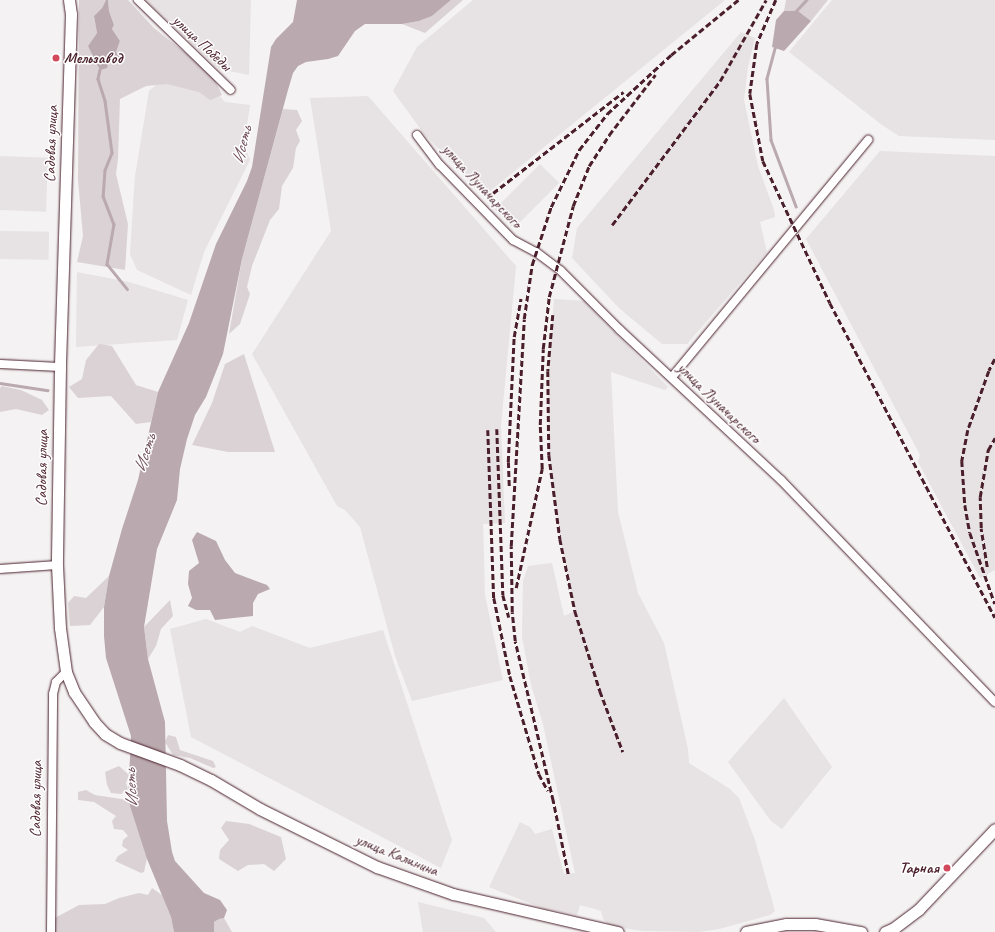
<!DOCTYPE html>
<meta charset="utf-8">
<style>
body{margin:0}
#map{position:relative;width:995px;height:932px;overflow:hidden;background:#f4f2f2;font-family:Caveat,sans-serif}
div>[style]{position:absolute}
.built>*{inset:0;background:#e7e2e3;transform-origin:0 0}
.green>*{inset:0;background:#dbd2d5}
.water>*{inset:0;background:#baa9ae}
.stream>*{height:2.5px;margin:-1.25px;padding:0 1.25px;transform-origin:1.25px;border-radius:1.25px;background:#baa9ae}
.roads{filter:drop-shadow(0 0 1px #4a1f2b) drop-shadow(0 0 1px #4a1f2b)}
.minor>*{height:8px;margin:-4px;padding:0 4px;transform-origin:4px;border-radius:4px;background:#fff}
.secondary>*{height:11px;margin:-5.5px;padding:0 5.5px;transform-origin:5.5px;border-radius:5.5px;background:#fff}
.rail>*{height:2.5px;margin-top:-1.25px;transform-origin:0;background:repeating-linear-gradient(90deg,#4a1f2b 0 6px,transparent 0 9px)}
.dots>*{width:11px;height:11px;translate:-50% -50%;box-sizing:border-box;border:2px solid #fff;border-radius:50%}
span{translate:-50% -50%;white-space:nowrap;text-align:center;line-height:1.15;-webkit-text-stroke:3px #fff;paint-order:stroke}
.street-label{font-size:16px;color:#4a1f2b}
.poi-label{font-size:16px;color:#4a1f2b;font-weight:700}
.left{translate:0 -50%;text-align:left}
.right{translate:-100% -50%;text-align:right}
.water-label{font-size:17px;color:#714f59;font-style:italic}
</style>
<div id="map">
<div class="built">
<i style="clip-path:polygon(145px 0,251px 0,249px 75px,219px 69px)"></i>
<i style="clip-path:polygon(473px 0,725px 0,484px 196px,424px 134px,393px 91px,417px 47px)"></i>
<i style="clip-path:polygon(832px 0,995px 0,995px 140px,899px 136px,882px 125px,789px 52px)"></i>
<i style="clip-path:polygon(741px 32px,755px 38px,748px 67px,744px 100px,758px 166px,774px 210px,775px 217px,760px 222px,767px 252px,687px 344px,662px 344px,619px 308px,572px 258px,577px 228px)"></i>
<i style="clip-path:polygon(187px 58px,225px 102px,250px 105px,244px 144px,250px 160px,204px 252px,191px 295px,137px 270px,130px 254px,135px 176px,149px 91px)"></i>
<i style="clip-path:polygon(368px 96px,516px 266px,501px 426px,505px 523px,483px 524px,485px 595px,503px 680px,412px 701px,395px 656px,360px 527px,345px 510px,337px 506px,252px 354px,331px 231px,310px 98px)"></i>
<i style="clip-path:polygon(880px 151px,995px 156px,995px 570px,980px 578px,918px 462px,920px 455px,806px 239px)"></i>
<i style="left:0;top:156px;width:48px;height:54px;rotate:2deg"></i>
<i style="left:540px;top:164px;width:27px;height:64px;rotate:45deg"></i>
<i style="left:0;top:231px;width:49px;height:28px;rotate:1deg"></i>
<i style="clip-path:polygon(77px 272px,129px 282px,188px 300px,177px 340px,76px 347px)"></i>
<i style="clip-path:polygon(554px 299px,585px 301px,668px 387px,665px 390px,611px 372px,618px 512px,638px 593px,664px 643px,688px 749px,689px 763px,730px 789px,739px 798px,755px 840px,775px 911px,770px 915px,719px 929px,699px 932px,643px 931px,610px 926px,603px 919px,601px 911px,595px 909px,580px 905px,577px 915px,544px 909px,489px 887px,520px 822px,530px 827px,535px 834px,552px 829px,564px 874px,575px 873px,543px 724px,531px 685px,522px 637px,523px 581px,528px 566px,552px 563px,564px 616px,575px 611px,560px 539px,549px 455px,548px 371px)"></i>
<i style="clip-path:polygon(206px 619px,240px 632px,252px 626px,310px 648px,383px 630px,452px 840px,441px 868px,191px 737px,170px 629px)"></i>
<i style="clip-path:polygon(784px 698px,832px 767px,782px 829px,771px 821px,728px 762px)"></i>
<i style="clip-path:polygon(418px 902px,484px 918px,496px 932px,423px 932px)"></i>
</div>
<div class="green">
<i style="clip-path:polygon(79px 0,106px 0,102px 8px,94px 16px,97px 33px,88px 46px,109px 61px,121px 59px,116px 52px,120px 41px,112px 29px,114px 25px,109px 11px,108px 0,128px 0,154px 28px,212px 74px,222px 95px,210px 100px,199px 92px,167px 84px,146px 86px,120px 99px,118px 159px,116px 174px,128px 224px,125px 270px,77px 262px,83px 236px,78px 180px)"></i>
<i style="clip-path:polygon(451px 0,463px 0,425px 33px,402px 24px,419px 21px,432px 16px)"></i>
<i style="clip-path:polygon(786px 0,828px 0,811px 21px,798px 11px,784px 11px)"></i>
<i style="clip-path:polygon(283px 109px,297px 110px,302px 121px,296px 130px,300px 141px,296px 148px,293px 168px,282px 186px,279px 209px,270px 220px,252px 266px,247px 287px,250px 294px,240px 324px,229px 334px,242px 259px)"></i>
<i style="clip-path:polygon(99px 344px,112px 346px,136px 385px,158px 392px,151px 422px,136px 424px,111px 396px,78px 398px,69px 387px,82px 379px,86px 360px)"></i>
<i style="clip-path:polygon(244px 354px,275px 452px,228px 452px,192px 445px,212px 403px,225px 364px)"></i>
<i style="clip-path:polygon(2px 386px,21px 390px,42px 400px,49px 410px,42px 415px,16px 409px,0 412px,0 388px)"></i>
<i style="clip-path:polygon(109px 576px,104px 607px,90px 625px,70px 626px,68px 603px,74px 596px,86px 598px)"></i>
<i style="clip-path:polygon(170px 600px,173px 616px,161px 629px,156px 646px,148px 659px,144px 627px)"></i>
<i style="clip-path:polygon(168px 735px,176px 737px,180px 750px,213px 761px,216px 767px,213px 768px,190px 758px,173px 755px,165px 742px)"></i>
<i style="clip-path:polygon(119px 766px,129px 775px,126px 783px,128px 789px,121px 794px,111px 793px,107px 785px,105px 772px)"></i>
<i style="clip-path:polygon(86px 790px,95px 795px,128px 800px,147px 858px,144px 872px,141px 873px,115px 861px,118px 856px,128px 850px,122px 846px,123px 840px,128px 836px,123px 830px,114px 829px,112px 821px,116px 816px,94px 802px,78px 800px,78px 792px)"></i>
<i style="clip-path:polygon(226px 821px,249px 824px,281px 837px,286px 859px,274px 871px,264px 864px,248px 865px,238px 871px,219px 859px,220px 850px,229px 840px,221px 828px)"></i>
<i style="clip-path:polygon(152px 888px,162px 895px,171px 917px,174px 932px,54px 932px,53px 919px,79px 905px,105px 904px,119px 898px,139px 893px,148px 895px)"></i>
<i style="clip-path:polygon(224px 918px,232px 932px,214px 932px,214px 922px,219px 919px)"></i>
</div>
<div class="water">
<i style="clip-path:polygon(106px 0,108px 0,109px 11px,114px 25px,112px 29px,120px 41px,116px 52px,121px 59px,109px 61px,107px 68px,100px 70px,88px 46px,97px 33px,94px 16px,102px 8px)"></i>
<i style="clip-path:polygon(297px 0,451px 0,432px 16px,419px 21px,402px 24px,365px 24px,355px 31px,338px 56px,328px 59px,306px 62px,298px 66px,293px 73px,288px 90px,242px 259px,223px 354px,206px 397px,195px 415px,187px 439px,180px 469px,177px 500px,157px 549px,144px 627px,148px 659px,165px 722px,167px 821px,172px 852px,175px 861px,204px 893px,220px 900px,227px 910px,224px 918px,219px 919px,214px 922px,214px 932px,174px 932px,171px 917px,147px 859px,128px 800px,131px 736px,106px 658px,104px 636px,104px 607px,109px 576px,122px 529px,138px 480px,158px 392px,189px 323px,216px 244px,247px 181px,252px 167px,271px 47px,276px 39px,293px 22px)"></i>
<i style="clip-path:polygon(784px 11px,798px 11px,811px 21px,784px 51px,772px 47px,776px 20px)"></i>
<i style="clip-path:polygon(197px 532px,216px 541px,225px 560px,235px 573px,267px 585px,270px 589px,258px 594px,253px 603px,253px 616px,215px 620px,210px 610px,196px 610px,188px 606px,192px 598px,188px 584px,189px 571px,199px 563px,192px 540px)"></i>
</div>
<div class="stream">
<i style="left:794px;top:13px;width:18px;rotate:-47deg"></i>
<i style="left:776px;top:45px;width:35px;rotate:105deg"></i>
<i style="left:767px;top:79px;width:61px;rotate:86.2deg"></i>
<i style="left:771px;top:140px;width:71px;rotate:69.3deg"></i>
<i style="left:100px;top:70px;width:9px;rotate:103deg"></i>
<i style="left:98px;top:79px;width:23px;rotate:72deg"></i>
<i style="left:105px;top:101px;width:52px;rotate:82.3deg"></i>
<i style="left:112px;top:153px;width:18px;rotate:112deg"></i>
<i style="left:105px;top:170px;width:26px;rotate:94deg"></i>
<i style="left:103px;top:196px;width:30px;rotate:69deg"></i>
<i style="left:114px;top:224px;width:41px;rotate:99.9deg"></i>
<i style="left:107px;top:264px;width:32px;rotate:51deg"></i>
<i style="left:0;top:383px;width:48px;rotate:8.5deg"></i>
</div>
<div class="roads">
<div class="minor">
<i style="left:138px;top:0;width:129px;rotate:44.1deg"></i>
<i style="left:417px;top:135px;width:38px;rotate:53deg"></i>
<i style="left:440px;top:165px;width:105px;rotate:45.8deg"></i>
<i style="left:513px;top:240px;width:26px;rotate:28deg"></i>
<i style="left:536px;top:252px;width:31px;rotate:37deg"></i>
<i style="left:561px;top:271px;width:83px;rotate:45deg"></i>
<i style="left:620px;top:330px;width:220px;rotate:43deg"></i>
<i style="left:781px;top:480px;width:308px;rotate:46.1deg"></i>
<i style="left:0;top:364px;width:60px;rotate:2.9deg"></i>
<i style="left:672px;top:377px;width:308px;rotate:-50.4deg"></i>
<i style="left:0;top:569px;width:57px;rotate:-4deg"></i>
<i style="left:51px;top:932px;width:238px;rotate:-89.5deg"></i>
<i style="left:53px;top:694px;width:12px;rotate:-76deg"></i>
<i style="left:56px;top:682px;width:14px;rotate:-45deg"></i>
</div>
<div class="secondary">
<i style="left:69px;top:0;width:14px;rotate:82deg"></i>
<i style="left:71px;top:14px;width:353px;rotate:91.8deg"></i>
<i style="left:60px;top:367px;width:198px;rotate:90.9deg"></i>
<i style="left:57px;top:565px;width:63px;rotate:87.3deg"></i>
<i style="left:60px;top:628px;width:44px;rotate:82.2deg"></i>
<i style="left:66px;top:672px;width:22px;rotate:68deg"></i>
<i style="left:74px;top:692px;width:36px;rotate:56deg"></i>
<i style="left:94px;top:722px;width:16px;rotate:47deg"></i>
<i style="left:105px;top:734px;width:17px;rotate:31deg"></i>
<i style="left:120px;top:743px;width:64px;rotate:20.1deg"></i>
<i style="left:180px;top:765px;width:34px;rotate:26deg"></i>
<i style="left:211px;top:780px;width:57px;rotate:30.6deg"></i>
<i style="left:260px;top:809px;width:131px;rotate:26.4deg"></i>
<i style="left:377px;top:867px;width:81px;rotate:19.6deg"></i>
<i style="left:453px;top:894px;width:169px;rotate:13deg"></i>
<i style="left:746px;top:932px;width:41px;rotate:-11.3deg"></i>
<i style="left:786px;top:924px;width:29px"></i>
<i style="left:815px;top:924px;width:47px;rotate:9.9deg"></i>
<i style="left:885px;top:932px;width:10px;rotate:-24deg"></i>
<i style="left:894px;top:928px;width:31px;rotate:-37deg"></i>
<i style="left:919px;top:909px;width:110px;rotate:-46.5deg"></i>
</div>
</div>
<div class="rail">
<i style="left:776px;top:0;width:48px;rotate:113.4deg"></i>
<i style="left:757px;top:44px;width:50px;rotate:98deg"></i>
<i style="left:750px;top:94px;width:68px;rotate:79deg"></i>
<i style="left:763px;top:161px;width:157px;rotate:64.7deg"></i>
<i style="left:830px;top:303px;width:355px;rotate:62.3deg"></i>
<i style="left:493px;top:193px;width:165px;rotate:-37.8deg"></i>
<i style="left:612px;top:225px;width:180px;rotate:-53.1deg"></i>
<i style="left:720px;top:81px;width:93px;rotate:-60.4deg"></i>
<i style="left:553px;top:315px;width:56px;rotate:95.1deg"></i>
<i style="left:548px;top:371px;width:84px;rotate:89.3deg"></i>
<i style="left:549px;top:455px;width:85px;rotate:82.5deg"></i>
<i style="left:560px;top:539px;width:74px;rotate:78.2deg"></i>
<i style="left:575px;top:611px;width:84px;rotate:72.6deg"></i>
<i style="left:600px;top:691px;width:65px;rotate:69.3deg"></i>
<i style="left:995px;top:359px;width:13px;rotate:117deg"></i>
<i style="left:989px;top:371px;width:63px;rotate:109.6deg"></i>
<i style="left:968px;top:430px;width:32px;rotate:101deg"></i>
<i style="left:962px;top:461px;width:44px;rotate:86.1deg"></i>
<i style="left:965px;top:505px;width:28px;rotate:80deg"></i>
<i style="left:970px;top:533px;width:75px;rotate:70.6deg"></i>
<i style="left:497px;top:429px;width:166px;rotate:87.9deg"></i>
<i style="left:503px;top:595px;width:23px;rotate:75deg"></i>
<i style="left:488px;top:430px;width:168px;rotate:88deg"></i>
<i style="left:494px;top:598px;width:80px;rotate:78.4deg"></i>
<i style="left:510px;top:676px;width:102px;rotate:73.5deg"></i>
<i style="left:539px;top:774px;width:19px;rotate:62deg"></i>
<i style="left:509px;top:486px;width:24px;rotate:-92deg"></i>
<i style="left:508px;top:462px;width:125px;rotate:-87.3deg"></i>
<i style="left:514px;top:337px;width:39px;rotate:-80deg"></i>
<i style="left:987px;top:567px;width:39px;rotate:-99deg"></i>
<i style="left:981px;top:528px;width:31px;rotate:-92deg"></i>
<i style="left:980px;top:497px;width:48px;rotate:-80.3deg"></i>
<i style="left:988px;top:450px;width:14px;rotate:-60deg"></i>
<i style="left:516px;top:588px;width:122px;rotate:-77.7deg"></i>
<i style="left:542px;top:469px;width:44px;rotate:-92.6deg"></i>
<i style="left:540px;top:425px;width:76px;rotate:-87.7deg"></i>
<i style="left:543px;top:349px;width:52px;rotate:-83.4deg"></i>
<i style="left:549px;top:297px;width:94px;rotate:-75.2deg"></i>
<i style="left:573px;top:206px;width:43px;rotate:-68.2deg"></i>
<i style="left:589px;top:166px;width:37px;rotate:-57deg"></i>
<i style="left:609px;top:135px;width:76px;rotate:-52.5deg"></i>
<i style="left:568px;top:874px;width:75px;rotate:-101.6deg"></i>
<i style="left:553px;top:801px;width:164px;rotate:-103.4deg"></i>
<i style="left:515px;top:641px;width:29px;rotate:-96deg"></i>
<i style="left:512px;top:612px;width:66px;rotate:-90.9deg"></i>
<i style="left:511px;top:546px;width:227px;rotate:-86.7deg"></i>
<i style="left:524px;top:319px;width:55px;rotate:-81.6deg"></i>
<i style="left:532px;top:265px;width:61px;rotate:-71.9deg"></i>
<i style="left:551px;top:207px;width:64px;rotate:-63.8deg"></i>
<i style="left:579px;top:150px;width:46px;rotate:-52.1deg"></i>
<i style="left:607px;top:114px;width:87px;rotate:-42.7deg"></i>
<i style="left:671px;top:55px;width:87px;rotate:-39.4deg"></i>
</div>
<div class="dots">
<i style="left:56px;top:58px;background:#d1495b"></i>
<i style="left:947px;top:868px;background:#d1495b"></i>
</div>
<div class="street-label">
<span style="left:202px;top:43px;rotate:43deg">улица Победы</span>
<span style="left:51px;top:144px;rotate:-88deg">Садовая улица</span>
<span style="left:482px;top:186px;rotate:47deg">улица Луначарского</span>
<span style="left:719px;top:403px;rotate:44deg">улица Луначарского</span>
<span style="left:42px;top:468px;rotate:-89deg">Садовая улица</span>
<span style="left:36px;top:799px;rotate:-89deg">Садовая улица</span>
<span style="left:397px;top:855px;rotate:22deg">улица Калинина</span>
</div>
<div class="poi-label">
<span class="left" style="left:64px;top:58px">Мельзавод</span>
<span class="right" style="left:939px;top:868px">Тарная</span>
</div>
<div class="water-label">
<span style="left:242px;top:145px;rotate:-76deg">Исеть</span>
<span style="left:145px;top:453px;rotate:-72deg">Исеть</span>
<span style="left:131px;top:788px;rotate:-93deg">Исеть</span>
</div>
</div>
